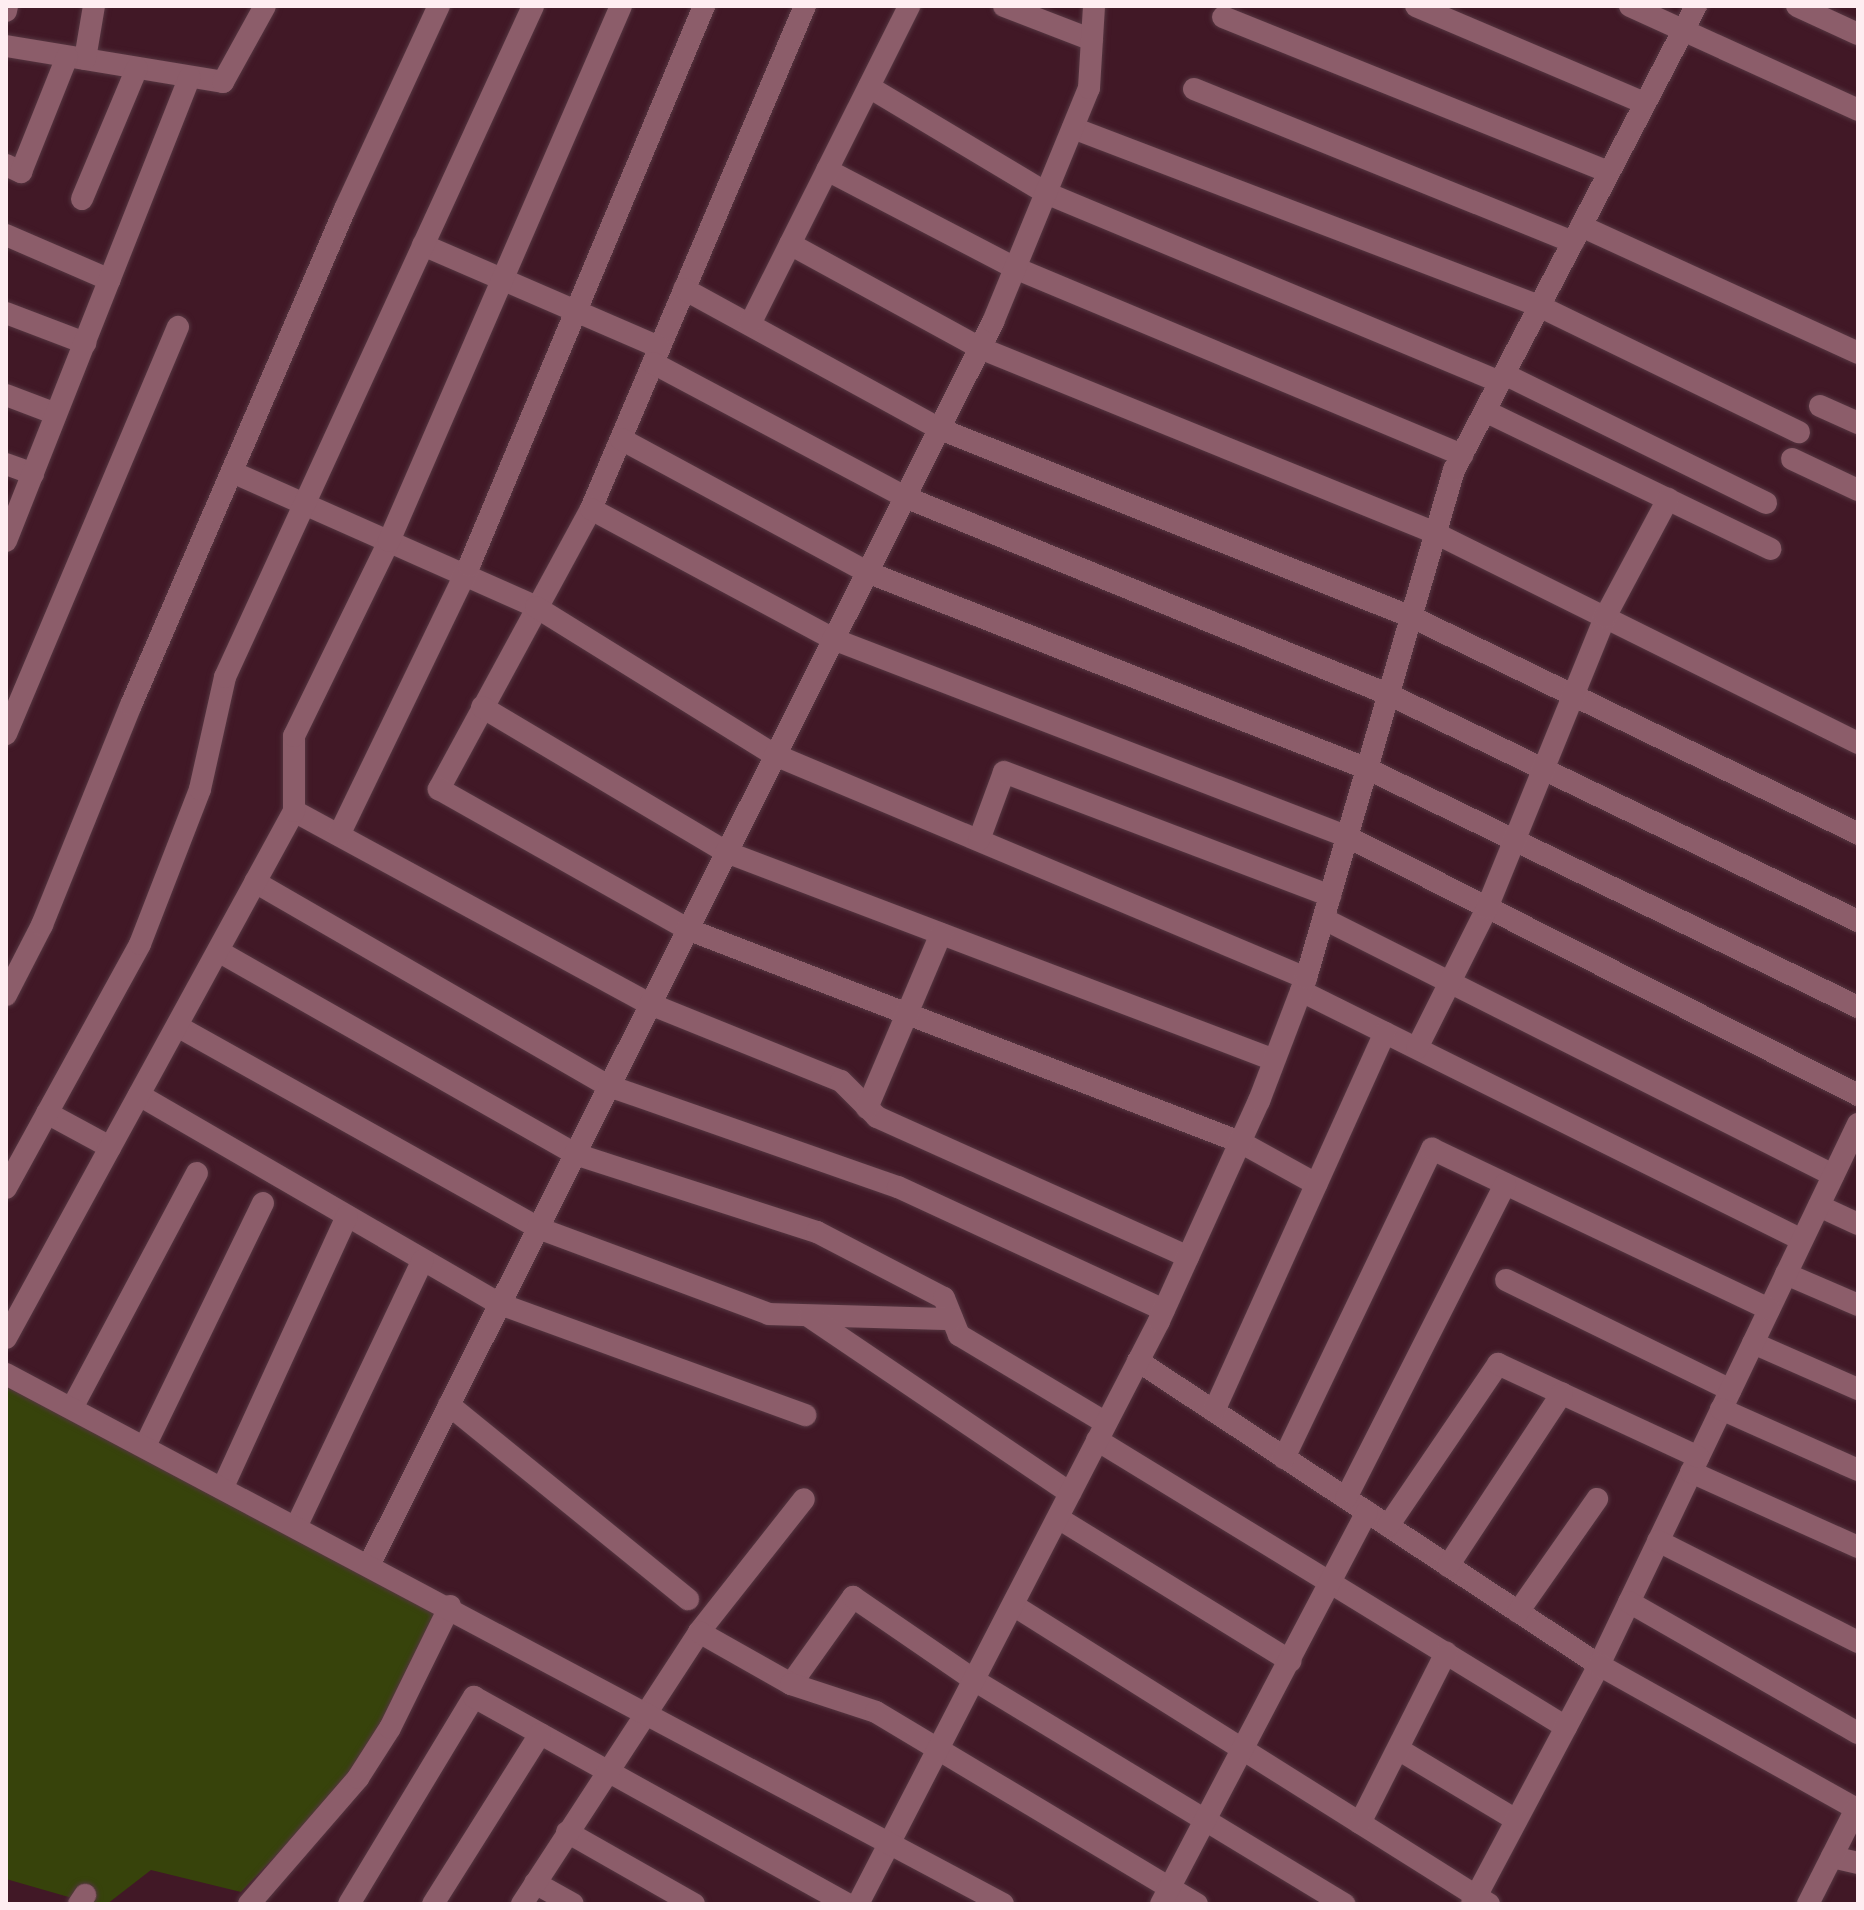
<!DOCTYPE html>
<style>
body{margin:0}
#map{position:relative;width:1864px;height:1910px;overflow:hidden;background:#411826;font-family:"Alegreya Sans",sans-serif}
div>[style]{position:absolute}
.green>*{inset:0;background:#37430b}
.roads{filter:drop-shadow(0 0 2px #553641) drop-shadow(0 0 2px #553641)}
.minor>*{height:22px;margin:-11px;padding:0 11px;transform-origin:11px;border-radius:11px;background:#8c5d6a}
.tertiary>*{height:22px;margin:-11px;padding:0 11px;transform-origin:11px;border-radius:11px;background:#8c5d6a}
span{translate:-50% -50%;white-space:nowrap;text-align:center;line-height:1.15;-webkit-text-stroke:6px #1c0a10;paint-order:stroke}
.frame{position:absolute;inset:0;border:8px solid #feedf1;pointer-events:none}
</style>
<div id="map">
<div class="green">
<i style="clip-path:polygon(6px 1374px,446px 1604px,351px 1777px,241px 1892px,151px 1870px,107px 1904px,93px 1904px,6px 1879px)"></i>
</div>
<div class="roads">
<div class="minor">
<i style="left:805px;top:6px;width:547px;rotate:113.05deg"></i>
<i style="left:591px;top:509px;width:319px;rotate:118.5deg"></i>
<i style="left:439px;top:789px;width:285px;rotate:29.4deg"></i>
<i style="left:687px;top:929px;width:593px;rotate:21.07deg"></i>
<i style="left:1240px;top:1142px;width:87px;rotate:28.9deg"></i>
<i style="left:1004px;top:6px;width:94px;rotate:21.1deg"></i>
<i style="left:1416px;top:6px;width:249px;rotate:23deg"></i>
<i style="left:1630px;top:6px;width:251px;rotate:24.5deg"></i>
<i style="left:1797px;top:6px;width:67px;rotate:24.7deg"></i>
<i style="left:6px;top:11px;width:5px;rotate:-79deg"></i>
<i style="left:1223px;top:17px;width:416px;rotate:21.9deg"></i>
<i style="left:6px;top:46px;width:220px;rotate:9.4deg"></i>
<i style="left:223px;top:82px;width:87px;rotate:-61.1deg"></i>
<i style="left:85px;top:59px;width:54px;rotate:-80.4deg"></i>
<i style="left:869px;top:87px;width:206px;rotate:30.9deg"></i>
<i style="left:1046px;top:193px;width:492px;rotate:22.6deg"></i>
<i style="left:1194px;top:89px;width:409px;rotate:22deg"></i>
<i style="left:1073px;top:128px;width:499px;rotate:20.9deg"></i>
<i style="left:1539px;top:306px;width:289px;rotate:25.9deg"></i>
<i style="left:6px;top:165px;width:17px;rotate:25deg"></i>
<i style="left:21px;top:172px;width:124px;rotate:-68.2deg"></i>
<i style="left:827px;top:170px;width:212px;rotate:27.5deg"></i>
<i style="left:1015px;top:268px;width:485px;rotate:22.7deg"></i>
<i style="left:82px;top:199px;width:142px;rotate:-67.2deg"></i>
<i style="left:1581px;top:226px;width:305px;rotate:24.6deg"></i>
<i style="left:6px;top:235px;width:113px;rotate:23.4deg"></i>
<i style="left:790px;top:244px;width:217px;rotate:28.7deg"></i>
<i style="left:980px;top:348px;width:493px;rotate:22.1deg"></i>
<i style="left:1437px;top:534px;width:470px;rotate:26.4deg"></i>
<i style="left:423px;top:245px;width:257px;rotate:23.4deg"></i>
<i style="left:684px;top:289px;width:292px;rotate:28.7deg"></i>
<i style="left:940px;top:429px;width:510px;rotate:21.74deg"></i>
<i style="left:1414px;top:618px;width:494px;rotate:25.9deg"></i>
<i style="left:6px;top:313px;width:85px;rotate:20.8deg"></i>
<i style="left:750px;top:324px;width:356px;rotate:-63.4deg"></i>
<i style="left:653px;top:363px;width:285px;rotate:28deg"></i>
<i style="left:905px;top:497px;width:524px;rotate:22.21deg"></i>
<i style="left:1390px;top:695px;width:520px;rotate:25.78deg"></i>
<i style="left:1504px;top:374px;width:292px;rotate:26.2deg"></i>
<i style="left:6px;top:395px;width:53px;rotate:20.8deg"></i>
<i style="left:1820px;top:406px;width:42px;rotate:24.1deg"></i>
<i style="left:1485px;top:411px;width:317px;rotate:25.8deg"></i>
<i style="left:621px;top:439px;width:280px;rotate:28.4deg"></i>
<i style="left:867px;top:572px;width:538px;rotate:21.47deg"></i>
<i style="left:1368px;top:769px;width:545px;rotate:25.91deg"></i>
<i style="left:1792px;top:459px;width:73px;rotate:25.2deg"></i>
<i style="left:6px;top:464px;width:29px;rotate:20deg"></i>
<i style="left:232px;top:472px;width:333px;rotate:23.9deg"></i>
<i style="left:536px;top:607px;width:281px;rotate:31.8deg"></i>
<i style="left:775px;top:755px;width:576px;rotate:22.78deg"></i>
<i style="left:591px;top:509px;width:275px;rotate:28.2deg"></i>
<i style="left:833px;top:639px;width:552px;rotate:21.03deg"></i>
<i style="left:1348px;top:837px;width:572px;rotate:26.83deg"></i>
<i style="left:6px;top:541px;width:499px;rotate:-68.4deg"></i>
<i style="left:482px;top:707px;width:284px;rotate:30.7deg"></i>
<i style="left:726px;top:852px;width:586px;rotate:20.78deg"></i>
<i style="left:6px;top:734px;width:442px;rotate:-67.1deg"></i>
<i style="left:294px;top:811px;width:405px;rotate:28.5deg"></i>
<i style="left:650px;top:1004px;width:206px;rotate:22deg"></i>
<i style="left:841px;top:1081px;width:51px;rotate:45deg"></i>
<i style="left:877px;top:1117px;width:341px;rotate:24.2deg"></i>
<i style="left:339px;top:835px;width:299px;rotate:-64.2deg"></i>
<i style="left:469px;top:566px;width:607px;rotate:-67.23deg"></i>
<i style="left:979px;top:840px;width:72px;rotate:-69.8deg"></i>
<i style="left:1004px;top:772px;width:349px;rotate:20.8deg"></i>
<i style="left:255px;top:882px;width:409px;rotate:30deg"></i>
<i style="left:609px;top:1086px;width:306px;rotate:19.3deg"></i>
<i style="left:898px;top:1187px;width:293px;rotate:24.8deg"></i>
<i style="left:1324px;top:919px;width:570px;rotate:26.7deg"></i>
<i style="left:218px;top:951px;width:411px;rotate:29.6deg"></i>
<i style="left:575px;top:1154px;width:254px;rotate:17.9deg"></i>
<i style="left:817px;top:1232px;width:143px;rotate:27.5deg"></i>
<i style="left:944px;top:1298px;width:40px;rotate:68deg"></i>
<i style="left:959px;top:1335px;width:171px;rotate:30.9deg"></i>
<i style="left:1301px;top:991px;width:559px;rotate:26.43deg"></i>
<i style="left:6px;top:995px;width:79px;rotate:-62.8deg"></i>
<i style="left:42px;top:925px;width:237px;rotate:-68deg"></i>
<i style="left:131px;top:705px;width:540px;rotate:-66.66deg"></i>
<i style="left:345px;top:209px;width:224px;rotate:-65.2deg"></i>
<i style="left:177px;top:1026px;width:414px;rotate:29.2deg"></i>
<i style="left:538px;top:1228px;width:246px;rotate:20.4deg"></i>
<i style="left:769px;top:1314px;width:183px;rotate:1.6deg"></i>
<i style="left:1417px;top:1048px;width:157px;rotate:-63.4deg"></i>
<i style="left:1487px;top:908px;width:314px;rotate:-67.9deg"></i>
<i style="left:1605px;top:617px;width:134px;rotate:-61.9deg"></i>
<i style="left:139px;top:1095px;width:417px;rotate:30.1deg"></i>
<i style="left:500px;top:1304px;width:325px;rotate:20deg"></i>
<i style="left:867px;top:1108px;width:189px;rotate:-67deg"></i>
<i style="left:47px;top:1113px;width:72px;rotate:28.4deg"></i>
<i style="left:6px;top:1188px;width:278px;rotate:-61.2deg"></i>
<i style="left:140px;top:944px;width:166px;rotate:-68.8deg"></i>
<i style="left:200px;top:789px;width:115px;rotate:-77.4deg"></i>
<i style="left:225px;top:677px;width:738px;rotate:-65.34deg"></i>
<i style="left:1819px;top:1206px;width:43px;rotate:24.8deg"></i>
<i style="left:1786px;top:1274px;width:78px;rotate:23.3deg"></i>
<i style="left:1506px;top:1280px;width:250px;rotate:26.1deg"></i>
<i style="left:810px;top:1317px;width:314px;rotate:34.1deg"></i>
<i style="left:6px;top:1338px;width:601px;rotate:-61.34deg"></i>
<i style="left:294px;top:811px;width:75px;rotate:-90deg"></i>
<i style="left:294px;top:736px;width:217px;rotate:-64deg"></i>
<i style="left:389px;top:541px;width:583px;rotate:-66.56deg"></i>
<i style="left:1753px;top:1343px;width:115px;rotate:23.7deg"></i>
<i style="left:1138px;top:1361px;width:552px;rotate:33.4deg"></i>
<i style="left:1599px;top:1665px;width:600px;rotate:-64.42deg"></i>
<i style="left:449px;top:1405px;width:308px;rotate:39.1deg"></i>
<i style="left:72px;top:1408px;width:266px;rotate:-62deg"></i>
<i style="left:1721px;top:1409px;width:150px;rotate:24deg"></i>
<i style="left:1214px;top:1411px;width:415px;rotate:-65.7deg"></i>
<i style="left:1097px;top:1440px;width:550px;rotate:31.46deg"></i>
<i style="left:145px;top:1446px;width:270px;rotate:-64.1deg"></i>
<i style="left:1284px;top:1458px;width:343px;rotate:-64.4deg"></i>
<i style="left:1432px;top:1149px;width:373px;rotate:25.4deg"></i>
<i style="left:1691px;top:1472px;width:183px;rotate:24.2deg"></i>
<i style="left:223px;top:1487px;width:298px;rotate:-65.4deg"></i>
<i style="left:1346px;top:1498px;width:352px;rotate:-63.1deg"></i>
<i style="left:1058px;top:1518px;width:273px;rotate:31.6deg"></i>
<i style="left:297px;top:1525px;width:293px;rotate:-64.6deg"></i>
<i style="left:1388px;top:1526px;width:196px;rotate:-55.8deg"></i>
<i style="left:1498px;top:1364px;width:221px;rotate:24.9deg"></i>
<i style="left:1658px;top:1541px;width:224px;rotate:26.8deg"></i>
<i style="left:370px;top:1563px;width:1389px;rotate:-63.34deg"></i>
<i style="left:993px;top:322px;width:253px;rotate:-67.7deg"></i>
<i style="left:1089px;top:88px;width:82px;rotate:-86.5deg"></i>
<i style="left:1448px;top:1566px;width:207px;rotate:-56.6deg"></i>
<i style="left:1629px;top:1602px;width:264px;rotate:29.8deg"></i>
<i style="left:1013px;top:1605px;width:562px;rotate:32.14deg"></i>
<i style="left:1518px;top:1612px;width:138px;rotate:-55deg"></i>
<i style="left:699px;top:1632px;width:169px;rotate:-51.7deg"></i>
<i style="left:791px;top:1684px;width:107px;rotate:-54.5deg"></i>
<i style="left:853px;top:1597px;width:147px;rotate:34.4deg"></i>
<i style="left:974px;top:1680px;width:433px;rotate:31.2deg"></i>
<i style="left:1398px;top:1749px;width:138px;rotate:31deg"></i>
<i style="left:1360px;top:1823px;width:191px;rotate:-63.2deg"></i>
<i style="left:567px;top:1832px;width:146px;rotate:29.6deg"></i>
<i style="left:1832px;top:1857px;width:27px;rotate:13deg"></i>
<i style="left:535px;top:1883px;width:43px;rotate:28.9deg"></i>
<i style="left:79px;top:1904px;width:11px;rotate:-56deg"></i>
<i style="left:249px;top:1904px;width:167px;rotate:-49.1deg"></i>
<i style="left:358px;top:1778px;width:59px;rotate:-57.4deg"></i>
<i style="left:390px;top:1728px;width:136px;rotate:-63.8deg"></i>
<i style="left:349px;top:1904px;width:242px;rotate:-58.9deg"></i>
<i style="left:474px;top:1697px;width:427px;rotate:29deg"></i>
<i style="left:433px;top:1904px;width:201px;rotate:-57.8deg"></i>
<i style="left:522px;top:1904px;width:325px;rotate:-56.9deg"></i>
<i style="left:699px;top:1632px;width:106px;rotate:29.5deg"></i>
<i style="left:791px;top:1684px;width:89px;rotate:18.2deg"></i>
<i style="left:876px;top:1712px;width:374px;rotate:30.9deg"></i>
<i style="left:858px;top:1904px;width:656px;rotate:-62.69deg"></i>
<i style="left:1159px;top:1321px;width:242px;rotate:-65.6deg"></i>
<i style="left:1259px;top:1101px;width:132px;rotate:-69.1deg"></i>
<i style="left:1306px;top:978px;width:529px;rotate:-73.76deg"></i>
<i style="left:1454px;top:470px;width:523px;rotate:-62.46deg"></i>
<i style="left:1161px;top:1904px;width:443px;rotate:-62.3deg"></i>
</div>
<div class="tertiary">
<i style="left:6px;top:1374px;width:1129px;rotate:27.99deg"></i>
<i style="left:1472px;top:1904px;width:271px;rotate:-62deg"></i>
<i style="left:1599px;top:1665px;width:297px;rotate:29.2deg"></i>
<i style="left:1808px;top:1904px;width:106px;rotate:-63.2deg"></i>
</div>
</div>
<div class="frame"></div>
</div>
